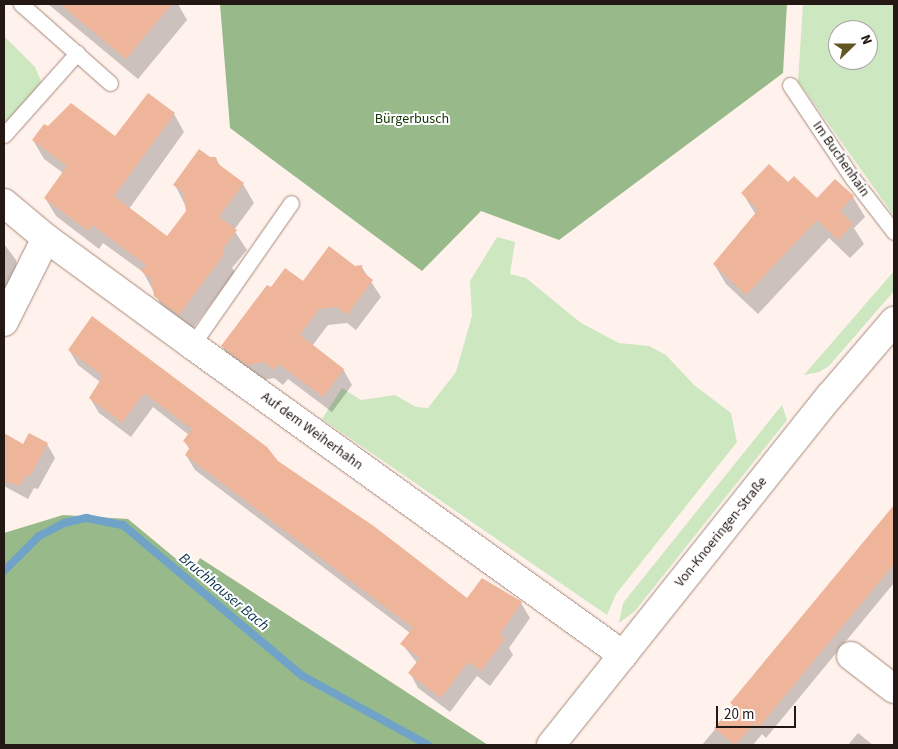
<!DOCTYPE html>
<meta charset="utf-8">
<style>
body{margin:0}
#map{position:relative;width:898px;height:749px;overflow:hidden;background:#fff2ec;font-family:"Source Sans 3",sans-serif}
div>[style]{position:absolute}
.green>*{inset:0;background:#cde7c1}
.forest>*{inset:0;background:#98ba8a}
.shadow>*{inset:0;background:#0003}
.stream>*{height:8px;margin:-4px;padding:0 4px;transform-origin:4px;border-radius:4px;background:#70a3c7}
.building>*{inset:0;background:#eeb59a}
.roads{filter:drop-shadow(0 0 1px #a6897b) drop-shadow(0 0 1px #a6897b)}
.lane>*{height:15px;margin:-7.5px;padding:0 7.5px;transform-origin:7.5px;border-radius:7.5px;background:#fff}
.street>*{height:28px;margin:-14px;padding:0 14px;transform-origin:14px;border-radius:14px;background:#fff}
.secondary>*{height:28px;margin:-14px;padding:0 14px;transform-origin:14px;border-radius:14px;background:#fff}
span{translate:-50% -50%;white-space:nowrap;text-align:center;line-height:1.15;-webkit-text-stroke:4px #fff;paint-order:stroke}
.park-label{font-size:14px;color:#133300}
.street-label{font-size:14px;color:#231813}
.water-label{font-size:15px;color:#07324b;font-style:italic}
.frame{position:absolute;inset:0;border:5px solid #231813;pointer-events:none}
.north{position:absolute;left:828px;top:20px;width:50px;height:50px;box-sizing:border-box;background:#fff;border:1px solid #a7a3a1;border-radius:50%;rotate:68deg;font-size:14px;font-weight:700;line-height:20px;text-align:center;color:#231813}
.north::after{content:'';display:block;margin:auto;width:18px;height:22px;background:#615622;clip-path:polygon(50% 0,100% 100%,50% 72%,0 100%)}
.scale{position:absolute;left:716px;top:706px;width:80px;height:22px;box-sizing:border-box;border:2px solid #231813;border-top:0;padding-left:6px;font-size:15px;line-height:18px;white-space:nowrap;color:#231813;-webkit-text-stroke:4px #fff;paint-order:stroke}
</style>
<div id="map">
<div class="green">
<i style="clip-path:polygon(evenodd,803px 4px,894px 4px,894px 216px,798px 81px,803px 4px,838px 30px,868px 30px,868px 60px,838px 60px,838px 30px)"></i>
<i style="clip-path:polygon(4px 36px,35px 67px,42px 83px,4px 124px)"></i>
<i style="clip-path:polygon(497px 237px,515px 242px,510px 274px,526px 278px,581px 323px,619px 343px,649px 346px,666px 355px,694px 385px,731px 413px,737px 442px,616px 594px,607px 615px,322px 419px,342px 388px,361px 400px,395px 395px,416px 407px,428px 408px,456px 372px,472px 316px,470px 281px)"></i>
<i style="clip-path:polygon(894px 271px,894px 291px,829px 366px,819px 372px,804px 375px)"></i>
<i style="clip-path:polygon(782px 405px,787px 420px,635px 611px,619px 623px,623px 603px)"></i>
</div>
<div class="forest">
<i style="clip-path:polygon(220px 4px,787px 4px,783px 73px,559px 240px,481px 211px,422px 271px,230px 128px)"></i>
<i style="clip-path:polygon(63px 515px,128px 519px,192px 572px,200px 558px,488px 745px,4px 745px,4px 533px)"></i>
</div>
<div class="shadow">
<i style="clip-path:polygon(48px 4px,178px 4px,187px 20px,138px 79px)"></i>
<i style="clip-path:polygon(174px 114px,184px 132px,129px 209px,168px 238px,188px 211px,175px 185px,209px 159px,216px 158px,221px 168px,243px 184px,254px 203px,234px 230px,247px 250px,232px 268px,235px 272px,190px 332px,166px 314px,143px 272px,103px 243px,99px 249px,56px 216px,45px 198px,63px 173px,44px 159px,33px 140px,48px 128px,116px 138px)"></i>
<i style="clip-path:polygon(835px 180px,853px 197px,865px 217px,854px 228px,864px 244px,850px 258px,829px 238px,758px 314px,726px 284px,714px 264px,756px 215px,743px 194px,788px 184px,817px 200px)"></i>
<i style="clip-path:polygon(4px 244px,16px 260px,17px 269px,4px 292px)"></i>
<i style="clip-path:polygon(361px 266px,381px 297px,356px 330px,347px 323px,328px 325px,312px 346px,343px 369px,352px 385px,332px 412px,288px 379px,283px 385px,274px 378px,258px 381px,232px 363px,223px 347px,271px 289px)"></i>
<i style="clip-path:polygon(69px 350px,277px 462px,467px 600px,521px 603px,530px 618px,509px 648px,513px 655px,490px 686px,477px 676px,450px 712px,418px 688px,410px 673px,417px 663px,402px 644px,410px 633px,195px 470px,186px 455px,190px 450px,184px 441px,189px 435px,153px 407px,131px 437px,99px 413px,90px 398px,100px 382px,78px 365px)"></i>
<i style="clip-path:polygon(5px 435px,24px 445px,47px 444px,55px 458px,38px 489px,34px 488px,28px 499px,4px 486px)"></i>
<i style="clip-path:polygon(894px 507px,894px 583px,766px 738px,762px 734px,753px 745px,702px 745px,734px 706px,732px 703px)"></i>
<i style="clip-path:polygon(858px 733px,873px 745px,848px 745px)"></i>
</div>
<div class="stream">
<i style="left:4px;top:571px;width:49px;rotate:-45deg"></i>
<i style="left:39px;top:536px;width:28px;rotate:-27deg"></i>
<i style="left:64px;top:523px;width:23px;rotate:-13deg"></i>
<i style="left:86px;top:518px;width:38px;rotate:11deg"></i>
<i style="left:123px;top:525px;width:233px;rotate:40.1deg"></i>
<i style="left:301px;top:675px;width:145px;rotate:28.9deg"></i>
</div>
<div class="building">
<i style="clip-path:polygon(60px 4px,172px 4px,126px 59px)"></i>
<i style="clip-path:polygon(148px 93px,175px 113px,114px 196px,167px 236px,186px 211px,183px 192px,173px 185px,199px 149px,210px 157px,216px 157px,217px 163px,244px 183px,219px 217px,237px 230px,222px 250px,225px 253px,179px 315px,154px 296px,151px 279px,141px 271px,146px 265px,92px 225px,88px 231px,44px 198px,67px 166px,32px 140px,44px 124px,48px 126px,71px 103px,115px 136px)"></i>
<i style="clip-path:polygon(769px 164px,788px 182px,794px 176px,817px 198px,835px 179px,854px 196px,840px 211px,853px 224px,838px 240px,817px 220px,746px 295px,713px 264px,758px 210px,741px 193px)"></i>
<i style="clip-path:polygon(329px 246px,355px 266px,362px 265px,363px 272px,373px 280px,347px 315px,337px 307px,319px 309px,300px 335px,344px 369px,323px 397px,279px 364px,274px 370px,264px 362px,247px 365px,221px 346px,267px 285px,271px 287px,285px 268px,303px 281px)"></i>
<i style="clip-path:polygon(92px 316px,267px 447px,278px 461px,375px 527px,467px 598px,482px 578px,522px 602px,500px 634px,505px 639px,481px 671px,468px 662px,441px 698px,408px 673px,420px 658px,400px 644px,413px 628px,185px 455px,190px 447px,183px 441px,192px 429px,144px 393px,122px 423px,89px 398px,103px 376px,68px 350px)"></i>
<i style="clip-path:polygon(4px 433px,23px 444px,29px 433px,48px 443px,30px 476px,26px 475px,20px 486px,4px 481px)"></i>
<i style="clip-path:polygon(894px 505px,894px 564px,759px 727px,755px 723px,735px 745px,714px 728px,733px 705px,730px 703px)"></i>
</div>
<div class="roads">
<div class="lane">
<i style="left:21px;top:4px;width:119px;rotate:41.6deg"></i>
<i style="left:790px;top:85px;width:113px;rotate:56.2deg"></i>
<i style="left:853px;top:179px;width:67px;rotate:52.3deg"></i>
<i style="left:4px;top:135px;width:110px;rotate:-48.3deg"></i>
<i style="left:192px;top:345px;width:173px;rotate:-55.1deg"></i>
</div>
<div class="street">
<i style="left:4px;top:203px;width:55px;rotate:39.8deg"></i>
<i style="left:46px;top:238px;width:181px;rotate:36.2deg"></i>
<i style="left:192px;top:345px;width:531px;rotate:35.73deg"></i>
<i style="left:4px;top:322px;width:94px;rotate:-63.4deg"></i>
<i style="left:851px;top:656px;width:54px;rotate:37.5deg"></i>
</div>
<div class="secondary">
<i style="left:551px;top:745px;width:447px;rotate:-51.4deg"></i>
<i style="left:830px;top:396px;width:99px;rotate:-49.5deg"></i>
</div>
</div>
<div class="park-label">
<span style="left:412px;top:119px">Bürgerbusch</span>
</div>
<div class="street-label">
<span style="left:841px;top:159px;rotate:55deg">Im Buchenhain</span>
<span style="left:312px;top:431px;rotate:36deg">Auf dem Weiherhahn</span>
<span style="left:721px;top:532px;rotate:-51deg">Von-Knoeringen-Straße</span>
</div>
<div class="water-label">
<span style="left:224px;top:592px;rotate:40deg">Bruchhauser Bach</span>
</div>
<div class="frame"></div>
<div class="north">N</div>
<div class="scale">20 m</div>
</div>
